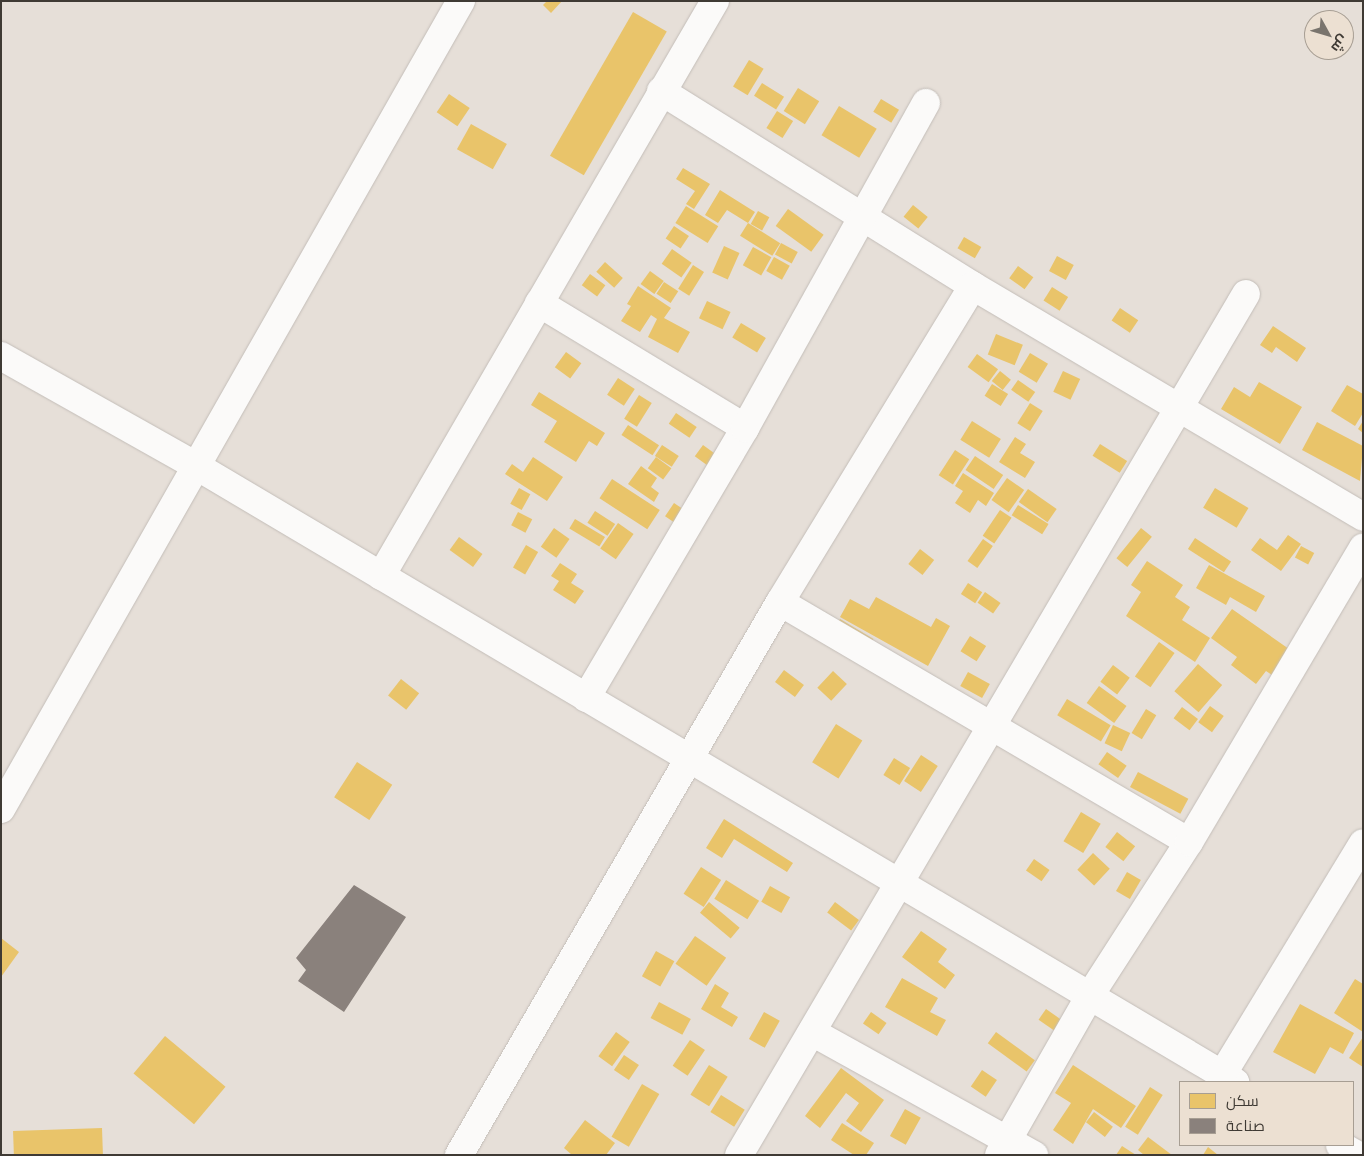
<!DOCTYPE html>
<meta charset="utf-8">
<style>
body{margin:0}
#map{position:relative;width:1364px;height:1156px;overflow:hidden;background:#e6dfd8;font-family:"Golos Text",Cairo,sans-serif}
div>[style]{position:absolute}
.homes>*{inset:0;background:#e9c46a;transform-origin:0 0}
.industry>*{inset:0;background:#8a817c}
.roads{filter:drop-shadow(0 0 1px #c3bdb8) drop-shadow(0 0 1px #c3bdb8)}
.minor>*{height:28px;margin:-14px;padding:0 14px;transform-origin:14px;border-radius:14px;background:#fbfaf9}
span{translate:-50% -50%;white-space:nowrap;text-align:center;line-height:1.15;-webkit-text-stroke:5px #ece0d2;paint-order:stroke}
.frame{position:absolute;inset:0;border:2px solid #3f3a34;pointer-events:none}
.legend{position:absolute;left:1179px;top:1081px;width:175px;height:65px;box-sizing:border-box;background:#ece0d2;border:1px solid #a79e93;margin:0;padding:6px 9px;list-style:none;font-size:15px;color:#3f3a34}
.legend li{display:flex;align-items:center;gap:10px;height:25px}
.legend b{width:25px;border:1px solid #a79e93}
.north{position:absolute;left:1304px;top:10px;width:50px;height:50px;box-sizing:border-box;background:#ece0d2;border:1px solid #a79e93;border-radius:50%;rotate:129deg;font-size:14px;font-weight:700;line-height:20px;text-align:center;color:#3f3a34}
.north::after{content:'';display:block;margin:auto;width:18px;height:22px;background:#79746d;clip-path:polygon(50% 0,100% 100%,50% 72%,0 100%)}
</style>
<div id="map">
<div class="homes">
<i style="clip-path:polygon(547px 1px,562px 1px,551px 13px,543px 5px)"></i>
<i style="left:633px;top:12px;width:39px;height:166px;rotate:30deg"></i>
<i style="left:749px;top:60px;width:17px;height:31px;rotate:31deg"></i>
<i style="left:762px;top:83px;width:26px;height:15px;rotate:32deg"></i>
<i style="left:798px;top:88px;width:25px;height:27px;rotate:32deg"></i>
<i style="left:449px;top:94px;width:25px;height:22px;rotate:34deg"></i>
<i style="left:881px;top:99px;width:21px;height:15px;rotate:31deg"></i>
<i style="left:839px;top:106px;width:44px;height:34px;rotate:31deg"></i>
<i style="left:777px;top:111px;width:19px;height:20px;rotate:32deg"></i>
<i style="left:471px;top:124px;width:41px;height:29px;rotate:29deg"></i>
<i style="clip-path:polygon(683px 168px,710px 184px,694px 209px,686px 204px,695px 191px,676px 179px)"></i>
<i style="clip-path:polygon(720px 190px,755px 212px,748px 223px,727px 210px,718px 223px,705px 215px)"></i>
<i style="left:913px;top:205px;width:19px;height:15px;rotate:39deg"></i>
<i style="left:686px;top:206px;width:38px;height:20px;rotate:32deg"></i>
<i style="left:788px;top:209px;width:44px;height:21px;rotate:36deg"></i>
<i style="left:758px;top:211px;width:13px;height:15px;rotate:29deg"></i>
<i style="left:748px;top:223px;width:38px;height:15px;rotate:32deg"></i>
<i style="left:674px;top:226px;width:18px;height:15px;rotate:34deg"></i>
<i style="left:964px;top:237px;width:20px;height:13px;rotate:30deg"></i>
<i style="left:781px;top:243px;width:19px;height:13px;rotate:28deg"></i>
<i style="left:724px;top:246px;width:17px;height:29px;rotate:24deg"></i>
<i style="left:753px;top:247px;width:21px;height:21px;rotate:29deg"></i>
<i style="left:672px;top:249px;width:24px;height:18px;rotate:35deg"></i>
<i style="left:1057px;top:256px;width:19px;height:17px;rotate:28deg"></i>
<i style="left:774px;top:257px;width:18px;height:16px;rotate:29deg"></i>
<i style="left:605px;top:262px;width:24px;height:13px;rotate:42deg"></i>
<i style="left:693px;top:265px;width:13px;height:28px;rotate:32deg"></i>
<i style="left:1018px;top:266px;width:19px;height:15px;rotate:36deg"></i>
<i style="left:650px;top:271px;width:17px;height:16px;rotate:36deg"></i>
<i style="left:590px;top:274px;width:19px;height:14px;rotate:36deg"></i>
<i style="left:664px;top:282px;width:17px;height:14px;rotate:33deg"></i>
<i style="clip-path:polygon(638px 286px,671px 308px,664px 318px,690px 332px,678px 353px,648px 337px,657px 319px,651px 315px,640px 332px,621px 321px,631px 306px,627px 304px)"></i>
<i style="left:1052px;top:287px;width:19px;height:16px;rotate:32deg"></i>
<i style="left:707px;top:301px;width:26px;height:19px;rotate:25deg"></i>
<i style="left:1120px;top:308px;width:22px;height:15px;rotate:34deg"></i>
<i style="left:741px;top:323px;width:29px;height:17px;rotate:31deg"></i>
<i style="clip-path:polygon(1273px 326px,1306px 348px,1297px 362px,1276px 347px,1272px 353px,1260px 345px)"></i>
<i style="left:996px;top:334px;width:29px;height:22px;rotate:22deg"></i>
<i style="left:566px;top:352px;width:19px;height:19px;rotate:36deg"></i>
<i style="left:1030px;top:353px;width:21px;height:22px;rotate:31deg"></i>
<i style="left:977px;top:354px;width:26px;height:16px;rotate:36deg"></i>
<i style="left:1000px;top:371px;width:14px;height:13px;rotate:39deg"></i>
<i style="left:1063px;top:371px;width:19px;height:23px;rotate:25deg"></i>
<i style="left:618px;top:378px;width:20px;height:20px;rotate:33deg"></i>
<i style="left:1018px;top:380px;width:21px;height:12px;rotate:35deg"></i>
<i style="clip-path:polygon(1259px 382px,1302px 407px,1280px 444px,1221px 409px,1234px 387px,1250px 397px)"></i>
<i style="left:992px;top:384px;width:19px;height:14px;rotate:32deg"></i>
<i style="clip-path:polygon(1347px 385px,1363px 394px,1363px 413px,1355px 426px,1331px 411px)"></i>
<i style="clip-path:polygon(539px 392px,605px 433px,597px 446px,589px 441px,576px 462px,544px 442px,557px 421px,531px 405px)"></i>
<i style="left:639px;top:395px;width:15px;height:28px;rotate:32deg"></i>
<i style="left:1030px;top:403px;width:15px;height:24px;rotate:32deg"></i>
<i style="left:676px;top:413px;width:25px;height:13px;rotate:34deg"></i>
<i style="left:972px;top:421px;width:34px;height:22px;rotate:32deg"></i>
<i style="clip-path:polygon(1363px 421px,1363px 433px,1358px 429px)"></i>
<i style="clip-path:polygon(1317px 422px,1363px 446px,1360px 481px,1302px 450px)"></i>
<i style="left:628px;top:425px;width:37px;height:12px;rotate:33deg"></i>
<i style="clip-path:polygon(1015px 437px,1026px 444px,1020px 453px,1035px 462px,1025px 478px,999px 462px)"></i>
<i style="left:1100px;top:444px;width:32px;height:14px;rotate:32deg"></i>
<i style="left:662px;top:445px;width:20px;height:13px;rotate:33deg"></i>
<i style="left:703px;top:445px;width:26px;height:14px;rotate:36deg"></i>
<i style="left:955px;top:450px;width:17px;height:30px;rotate:33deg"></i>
<i style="left:975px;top:456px;width:34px;height:17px;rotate:34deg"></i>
<i style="clip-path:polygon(533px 457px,563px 477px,547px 501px,505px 474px,512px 464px,523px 472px)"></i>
<i style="left:656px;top:457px;width:19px;height:14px;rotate:36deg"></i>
<i style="clip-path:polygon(641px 466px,657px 478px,651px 487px,659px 493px,654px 502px,628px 484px)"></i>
<i style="clip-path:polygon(963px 473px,994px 493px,986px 506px,978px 500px,970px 513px,955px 503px,963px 491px,955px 486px)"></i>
<i style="left:1007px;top:478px;width:21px;height:27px;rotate:35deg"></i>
<i style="left:612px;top:479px;width:57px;height:23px;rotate:33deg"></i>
<i style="left:519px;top:488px;width:13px;height:18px;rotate:29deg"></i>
<i style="left:1215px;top:488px;width:39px;height:23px;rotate:31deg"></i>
<i style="left:1028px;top:489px;width:35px;height:16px;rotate:35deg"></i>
<i style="left:674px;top:503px;width:18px;height:16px;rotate:34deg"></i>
<i style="left:1018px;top:505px;width:36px;height:12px;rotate:32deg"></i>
<i style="left:1000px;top:510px;width:14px;height:31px;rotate:34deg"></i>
<i style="left:595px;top:511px;width:24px;height:14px;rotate:33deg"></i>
<i style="left:518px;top:512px;width:16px;height:15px;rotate:27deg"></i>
<i style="left:575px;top:519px;width:35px;height:11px;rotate:31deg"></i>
<i style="left:618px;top:523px;width:19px;height:31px;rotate:35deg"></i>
<i style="left:554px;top:528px;width:19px;height:23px;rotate:35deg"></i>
<i style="left:1141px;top:528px;width:14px;height:39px;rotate:39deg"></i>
<i style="clip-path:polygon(1288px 535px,1301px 544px,1281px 571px,1251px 550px,1260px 538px,1277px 550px)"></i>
<i style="left:459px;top:537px;width:29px;height:16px;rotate:36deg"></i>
<i style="left:1195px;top:538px;width:43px;height:13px;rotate:33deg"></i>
<i style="left:983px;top:539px;width:12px;height:27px;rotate:35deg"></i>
<i style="left:526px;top:545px;width:14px;height:26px;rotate:30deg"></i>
<i style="left:1301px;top:546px;width:15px;height:13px;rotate:28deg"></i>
<i style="left:920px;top:549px;width:18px;height:19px;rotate:38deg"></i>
<i style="clip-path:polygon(1147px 561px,1183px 585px,1175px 597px,1190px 607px,1182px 620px,1210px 638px,1195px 662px,1126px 616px,1141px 592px,1131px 585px)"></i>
<i style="clip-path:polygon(560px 563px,577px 574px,571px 583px,584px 591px,575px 604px,553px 590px,559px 581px,551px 576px)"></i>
<i style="clip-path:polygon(1209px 565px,1265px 596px,1256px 612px,1230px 597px,1226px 605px,1196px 588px)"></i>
<i style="left:968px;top:583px;width:17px;height:13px;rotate:33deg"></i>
<i style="left:985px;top:592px;width:19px;height:13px;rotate:35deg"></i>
<i style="clip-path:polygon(876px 597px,931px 627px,936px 618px,950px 626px,928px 666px,840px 617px,850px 599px,869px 609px)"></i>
<i style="clip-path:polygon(1232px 609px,1309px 663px,1291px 688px,1266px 671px,1256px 684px,1231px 665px,1237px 657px,1211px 638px)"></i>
<i style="left:840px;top:619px;width:39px;height:10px;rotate:31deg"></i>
<i style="left:970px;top:636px;width:19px;height:18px;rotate:32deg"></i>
<i style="left:1159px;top:642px;width:19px;height:42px;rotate:35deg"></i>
<i style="left:1198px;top:664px;width:32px;height:36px;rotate:41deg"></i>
<i style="left:1113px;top:665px;width:21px;height:21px;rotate:37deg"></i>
<i style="left:784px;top:670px;width:25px;height:15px;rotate:37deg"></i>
<i style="left:833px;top:671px;width:19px;height:23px;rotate:43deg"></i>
<i style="left:968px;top:672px;width:25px;height:16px;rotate:29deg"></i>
<i style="left:401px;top:679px;width:23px;height:21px;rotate:38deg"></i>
<i style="left:1099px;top:686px;width:34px;height:21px;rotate:36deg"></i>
<i style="left:1067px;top:699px;width:51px;height:19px;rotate:31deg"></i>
<i style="left:1210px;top:706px;width:17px;height:20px;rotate:36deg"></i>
<i style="left:1182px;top:707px;width:20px;height:14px;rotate:37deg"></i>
<i style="left:1146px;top:709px;width:12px;height:28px;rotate:31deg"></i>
<i style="left:836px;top:724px;width:31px;height:45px;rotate:32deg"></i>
<i style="left:1113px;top:725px;width:19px;height:20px;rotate:25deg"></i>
<i style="left:1107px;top:752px;width:24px;height:15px;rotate:35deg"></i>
<i style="left:921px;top:755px;width:20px;height:31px;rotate:33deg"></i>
<i style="left:894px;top:758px;width:19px;height:20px;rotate:32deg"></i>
<i style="left:357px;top:762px;width:42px;height:42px;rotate:33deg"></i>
<i style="left:1138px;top:772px;width:57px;height:17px;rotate:28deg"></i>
<i style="left:1081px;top:812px;width:23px;height:34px;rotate:31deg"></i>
<i style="clip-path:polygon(724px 819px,793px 863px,787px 872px,734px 839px,722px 858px,706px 848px)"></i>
<i style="left:1117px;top:832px;width:23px;height:19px;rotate:38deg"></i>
<i style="left:1093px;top:853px;width:23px;height:23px;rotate:43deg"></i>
<i style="left:1034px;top:859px;width:19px;height:14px;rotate:35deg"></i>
<i style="left:701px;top:867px;width:24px;height:32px;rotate:33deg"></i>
<i style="left:1127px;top:872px;width:16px;height:22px;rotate:30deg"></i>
<i style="left:726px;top:880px;width:39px;height:22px;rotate:32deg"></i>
<i style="left:770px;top:886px;width:23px;height:18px;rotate:29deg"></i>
<i style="left:709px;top:902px;width:40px;height:14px;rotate:40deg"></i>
<i style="left:835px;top:902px;width:30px;height:13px;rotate:37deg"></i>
<i style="clip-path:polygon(921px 931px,947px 949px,938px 962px,955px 975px,945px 989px,902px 957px)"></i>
<i style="left:695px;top:936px;width:38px;height:34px;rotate:35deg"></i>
<i style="clip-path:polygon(1px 938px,19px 952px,1px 977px)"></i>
<i style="left:656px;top:951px;width:21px;height:29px;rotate:29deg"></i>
<i style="clip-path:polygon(902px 978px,938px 998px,930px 1012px,946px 1020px,937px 1036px,885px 1007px)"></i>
<i style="clip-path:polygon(1355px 979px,1363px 984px,1363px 1032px,1334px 1013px)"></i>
<i style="clip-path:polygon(715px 984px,729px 993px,721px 1007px,738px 1017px,732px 1027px,701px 1009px)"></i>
<i style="left:659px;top:1002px;width:36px;height:18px;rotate:28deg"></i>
<i style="clip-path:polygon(1300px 1004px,1354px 1033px,1343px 1054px,1330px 1047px,1315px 1074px,1273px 1052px)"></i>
<i style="left:1046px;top:1009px;width:19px;height:13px;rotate:35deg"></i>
<i style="left:764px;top:1012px;width:18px;height:31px;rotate:29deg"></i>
<i style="left:871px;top:1012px;width:19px;height:14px;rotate:35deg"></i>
<i style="left:616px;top:1032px;width:17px;height:30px;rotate:36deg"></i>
<i style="left:996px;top:1032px;width:48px;height:14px;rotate:36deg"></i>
<i style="left:165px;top:1036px;width:79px;height:49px;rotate:40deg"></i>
<i style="clip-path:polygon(1363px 1037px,1363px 1067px,1349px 1058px)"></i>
<i style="left:690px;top:1040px;width:18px;height:31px;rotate:34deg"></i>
<i style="left:624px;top:1055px;width:18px;height:18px;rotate:34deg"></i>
<i style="left:709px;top:1065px;width:22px;height:35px;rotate:32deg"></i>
<i style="clip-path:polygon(1073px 1065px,1136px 1106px,1121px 1128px,1093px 1109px,1073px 1144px,1053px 1130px,1071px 1103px,1055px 1093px)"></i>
<i style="clip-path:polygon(841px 1068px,884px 1100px,861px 1132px,846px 1121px,859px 1103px,846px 1093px,820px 1128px,805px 1116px)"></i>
<i style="left:982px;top:1070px;width:18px;height:20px;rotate:34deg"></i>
<i style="left:642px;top:1084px;width:20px;height:61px;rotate:30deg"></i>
<i style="left:1150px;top:1087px;width:15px;height:47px;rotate:32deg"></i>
<i style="left:721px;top:1095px;width:28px;height:20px;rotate:32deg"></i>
<i style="left:905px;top:1109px;width:18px;height:31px;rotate:29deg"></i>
<i style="left:1094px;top:1112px;width:24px;height:13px;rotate:38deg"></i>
<i style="clip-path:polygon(585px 1120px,615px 1143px,606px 1155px,572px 1155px,564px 1148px)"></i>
<i style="clip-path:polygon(842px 1123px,874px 1143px,866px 1155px,854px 1155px,831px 1140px)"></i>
<i style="left:102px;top:1128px;width:27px;height:89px;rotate:88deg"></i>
<i style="clip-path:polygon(1148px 1137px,1172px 1155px,1144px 1155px,1138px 1150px)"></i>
<i style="clip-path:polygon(1122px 1146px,1136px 1155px,1116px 1155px)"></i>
<i style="clip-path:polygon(1208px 1147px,1218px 1155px,1203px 1155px)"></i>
</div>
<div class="industry">
<i style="clip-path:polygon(354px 885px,406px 917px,344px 1012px,298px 981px,306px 970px,296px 958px)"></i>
</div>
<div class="roads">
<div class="minor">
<i style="left:661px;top:91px;width:368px;rotate:32deg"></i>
<i style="left:973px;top:286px;width:453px;rotate:30.6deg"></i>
<i style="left:539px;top:303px;width:241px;rotate:31.2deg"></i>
<i style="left:1px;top:356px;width:226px;rotate:29.4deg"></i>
<i style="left:198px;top:467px;width:1206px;rotate:30.67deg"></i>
<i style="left:381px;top:576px;width:665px;rotate:-59.85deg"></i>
<i style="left:780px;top:602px;width:474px;rotate:30.4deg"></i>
<i style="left:586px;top:698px;width:313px;rotate:-59.5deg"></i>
<i style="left:745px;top:428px;width:372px;rotate:-60.9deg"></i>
<i style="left:1px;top:809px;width:930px;rotate:-60.35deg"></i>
<i style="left:812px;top:1032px;width:254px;rotate:29deg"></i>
<i style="left:1222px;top:1075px;width:271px;rotate:-58.7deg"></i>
<i style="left:1340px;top:1145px;width:20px;rotate:30deg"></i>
<i style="left:459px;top:1155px;width:639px;rotate:-59.87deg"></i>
<i style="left:780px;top:602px;width:370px;rotate:-58.6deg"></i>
<i style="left:739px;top:1155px;width:999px;rotate:-59.51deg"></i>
<i style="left:999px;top:1155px;width:182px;rotate:-60.3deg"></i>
<i style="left:1089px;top:997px;width:184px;rotate:-57.2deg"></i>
<i style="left:1189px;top:842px;width:342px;rotate:-59.4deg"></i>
</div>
</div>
<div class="frame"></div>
<ul class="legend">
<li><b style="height:14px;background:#e9c46a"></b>سكن</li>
<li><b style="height:14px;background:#8a817c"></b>صناعة</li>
</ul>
<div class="north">ش</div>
</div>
